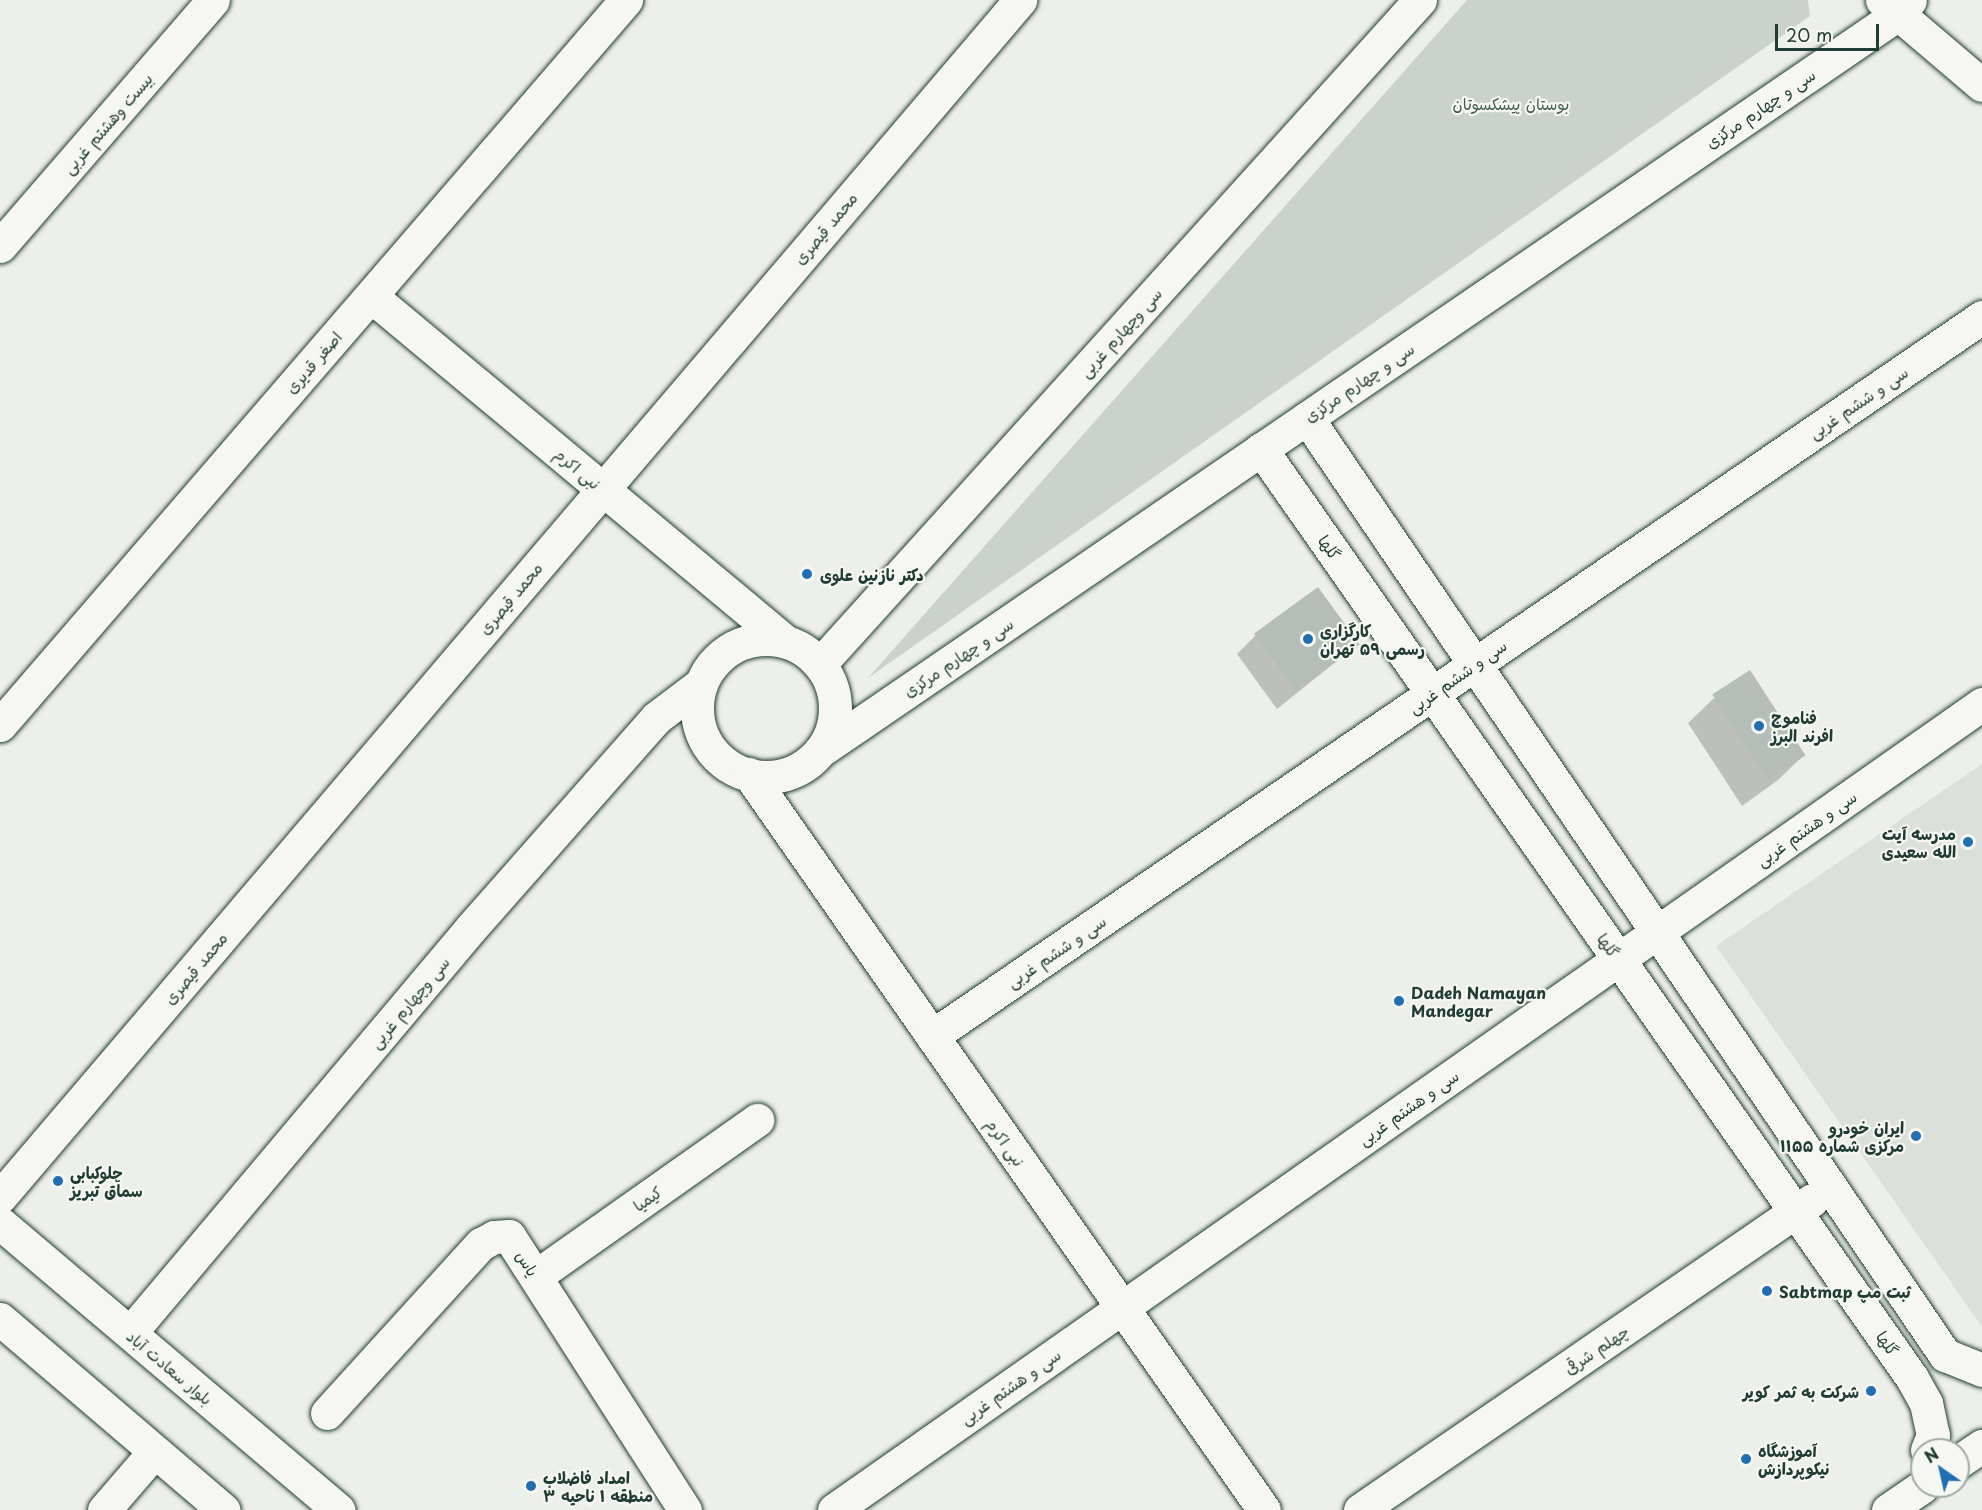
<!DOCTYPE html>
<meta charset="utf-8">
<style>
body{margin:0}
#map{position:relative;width:1982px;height:1510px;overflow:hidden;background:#edefea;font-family:"Playpen Sans","Playpen Sans Arabic",sans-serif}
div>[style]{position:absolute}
.built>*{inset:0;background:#dce0db}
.green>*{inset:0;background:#cbd2cc}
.shadow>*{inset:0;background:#0003}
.building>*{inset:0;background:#b4bdb8;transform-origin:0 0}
.roads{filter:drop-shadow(0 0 2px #1f3d34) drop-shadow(0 0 2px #1f3d34)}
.minor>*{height:33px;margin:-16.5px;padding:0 16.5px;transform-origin:16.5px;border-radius:16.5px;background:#f6f6f2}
.minor>.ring{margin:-16.5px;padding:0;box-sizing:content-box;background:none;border:33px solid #f6f6f2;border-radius:50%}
.tertiary>*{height:33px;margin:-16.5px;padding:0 16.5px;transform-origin:16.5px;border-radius:16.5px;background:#f6f6f2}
.secondary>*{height:33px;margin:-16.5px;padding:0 16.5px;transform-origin:16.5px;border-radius:16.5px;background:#f6f6f2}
.dots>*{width:16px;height:16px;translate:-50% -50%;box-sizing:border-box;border:3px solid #f6f6f2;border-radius:50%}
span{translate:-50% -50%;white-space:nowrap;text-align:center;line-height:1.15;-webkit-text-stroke:4.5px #f6f6f2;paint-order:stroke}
.park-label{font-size:16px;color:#415b52}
.street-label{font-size:16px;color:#1f3d34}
.poi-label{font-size:16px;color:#1f3d34;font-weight:700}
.left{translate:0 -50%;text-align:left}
.right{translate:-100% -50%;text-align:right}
.north{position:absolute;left:1910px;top:1438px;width:60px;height:60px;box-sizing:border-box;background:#f6f6f2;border:2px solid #a0aca6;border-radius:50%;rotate:326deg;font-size:16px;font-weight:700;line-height:24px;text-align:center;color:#1f3d34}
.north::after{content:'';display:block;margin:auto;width:21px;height:27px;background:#1f6fb2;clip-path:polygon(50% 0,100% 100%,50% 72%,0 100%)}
.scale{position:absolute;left:1775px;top:24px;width:104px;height:27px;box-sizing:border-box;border:3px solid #1f3d34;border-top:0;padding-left:8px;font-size:18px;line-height:21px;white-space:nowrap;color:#1f3d34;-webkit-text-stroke:4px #f6f6f2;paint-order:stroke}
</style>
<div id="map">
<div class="built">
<i style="clip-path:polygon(1982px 764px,1982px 1327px,1716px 946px)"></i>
</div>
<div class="green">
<i style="clip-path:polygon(1467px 0,1808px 0,1810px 16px,868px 678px)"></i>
</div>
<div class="shadow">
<i style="clip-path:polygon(1256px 635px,1358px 644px,1277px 709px,1237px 654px)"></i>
<i style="clip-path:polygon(1750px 672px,1804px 755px,1778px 780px,1742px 806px,1688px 723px,1714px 698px)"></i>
</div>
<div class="building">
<i style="left:1318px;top:587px;width:71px;height:79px;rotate:54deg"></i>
<i style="left:1750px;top:670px;width:102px;height:45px;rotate:57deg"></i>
</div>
<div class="roads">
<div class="minor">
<i style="left:0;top:246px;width:325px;rotate:-49.1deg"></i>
<i style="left:371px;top:296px;width:539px;rotate:39.81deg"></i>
<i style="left:1307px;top:418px;width:1134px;rotate:55.75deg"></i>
<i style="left:1945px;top:1355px;width:40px;rotate:22deg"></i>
<i style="left:1261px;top:449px;width:1134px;rotate:54.98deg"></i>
<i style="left:1912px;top:1378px;width:29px;rotate:61deg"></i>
<i style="left:1926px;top:1403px;width:33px;rotate:78deg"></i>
<i style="left:1933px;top:1435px;width:16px;rotate:112deg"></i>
<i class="ring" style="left:697px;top:639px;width:105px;height:105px"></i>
<i style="left:820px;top:664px;width:895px;rotate:-47.9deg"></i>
<i style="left:0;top:725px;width:958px;rotate:-49.19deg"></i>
<i style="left:820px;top:751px;width:1306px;rotate:-34.36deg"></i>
<i style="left:1898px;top:14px;width:18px;rotate:-49deg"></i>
<i style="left:749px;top:774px;width:898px;rotate:55.02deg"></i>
<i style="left:932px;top:1036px;width:1273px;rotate:-34.4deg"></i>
<i style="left:0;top:1197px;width:1573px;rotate:-49.56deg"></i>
<i style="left:536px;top:1276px;width:271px;rotate:-35.2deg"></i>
<i style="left:130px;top:1333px;width:529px;rotate:-49.9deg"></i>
<i style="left:471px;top:928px;width:280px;rotate:-48.6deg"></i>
<i style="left:656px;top:718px;width:56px;rotate:-37.1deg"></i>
<i style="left:327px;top:1413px;width:229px;rotate:-47.7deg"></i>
<i style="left:481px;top:1244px;width:15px;rotate:-28deg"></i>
<i style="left:494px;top:1237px;width:15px;rotate:-4deg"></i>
<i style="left:509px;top:1236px;width:326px;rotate:57.3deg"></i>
<i style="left:1958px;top:1462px;width:29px;rotate:-34deg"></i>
<i style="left:104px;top:1510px;width:75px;rotate:-49.3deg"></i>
<i style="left:834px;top:1510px;width:1403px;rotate:-35.07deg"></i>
<i style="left:1360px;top:1510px;width:548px;rotate:-34.44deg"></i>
<i style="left:1888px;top:1510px;width:42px;rotate:-34.4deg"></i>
</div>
<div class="tertiary">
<i style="left:1882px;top:0;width:131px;rotate:40.4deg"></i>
</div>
<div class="secondary">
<i style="left:0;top:1223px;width:444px;rotate:40.3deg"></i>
<i style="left:0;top:1319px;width:294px;rotate:40.5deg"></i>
</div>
</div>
<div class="dots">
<i style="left:807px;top:574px;background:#1f6fb2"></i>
<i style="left:1308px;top:639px;background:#1f6fb2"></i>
<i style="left:1759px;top:726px;background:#1f6fb2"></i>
<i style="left:1968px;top:842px;background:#1f6fb2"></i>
<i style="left:1399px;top:1001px;background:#1f6fb2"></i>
<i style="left:1916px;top:1136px;background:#1f6fb2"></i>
<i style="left:58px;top:1181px;background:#1f6fb2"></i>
<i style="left:1767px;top:1291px;background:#1f6fb2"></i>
<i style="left:1871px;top:1391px;background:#1f6fb2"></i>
<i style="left:1746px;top:1459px;background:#1f6fb2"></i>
<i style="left:531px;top:1486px;background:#1f6fb2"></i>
</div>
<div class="park-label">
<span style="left:1511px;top:103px">بوستان پیشکسوتان</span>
</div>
<div class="street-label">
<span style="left:1760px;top:108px;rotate:-34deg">سی و چهارم مرکزی</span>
<span style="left:107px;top:123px;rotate:-49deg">بیست وهشتم غربی</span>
<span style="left:825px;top:228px;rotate:-50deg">محمد قیصری</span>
<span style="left:1120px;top:332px;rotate:-48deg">سی وچهارم غربی</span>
<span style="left:313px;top:362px;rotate:-49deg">اصغر قدیری</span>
<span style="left:1359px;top:382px;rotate:-34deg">سی و چهارم مرکزی</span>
<span style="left:1858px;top:402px;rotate:-34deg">سی و ششم غربی</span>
<span style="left:578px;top:468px;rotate:40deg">نبی اکرم</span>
<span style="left:1330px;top:547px;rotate:55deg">گلها</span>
<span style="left:510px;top:598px;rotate:-50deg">محمد قیصری</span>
<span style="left:958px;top:657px;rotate:-34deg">سی و چهارم مرکزی</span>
<span style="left:1457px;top:676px;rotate:-35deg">سی و ششم غربی</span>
<span style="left:1806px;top:828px;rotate:-35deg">سی و هشتم غربی</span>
<span style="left:1609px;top:945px;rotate:55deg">گلها</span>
<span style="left:1056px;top:951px;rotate:-34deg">سی و ششم غربی</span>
<span style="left:195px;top:968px;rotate:-50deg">محمد قیصری</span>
<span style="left:409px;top:1002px;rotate:-50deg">سی وچهارم غربی</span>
<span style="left:1408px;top:1107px;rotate:-35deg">سی و هشتم غربی</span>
<span style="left:1006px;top:1142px;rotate:55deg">نبی اکرم</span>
<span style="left:647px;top:1198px;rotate:-35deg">کیمیا</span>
<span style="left:528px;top:1263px;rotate:58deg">یاس</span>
<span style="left:1888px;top:1343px;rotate:55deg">گلها</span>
<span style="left:1596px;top:1349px;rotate:-34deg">چهلم شرقی</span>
<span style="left:170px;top:1367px;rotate:40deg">بلوار سعادت آباد</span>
<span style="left:1010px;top:1386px;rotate:-35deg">سی و هشتم غربی</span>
</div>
<div class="poi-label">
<span class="left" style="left:820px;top:574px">دکتر نازنین علوی</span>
<span class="left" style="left:1320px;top:639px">کارگزاری<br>رسمی ۵۹ تهران</span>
<span class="left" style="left:1771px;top:726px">فناموج<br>افرند البرز</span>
<span class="right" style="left:1956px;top:842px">مدرسه آیت<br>الله سعیدی</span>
<span class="left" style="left:1411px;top:1001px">Dadeh Namayan<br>Mandegar</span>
<span class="right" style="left:1904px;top:1136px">ایران خودرو<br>مرکزی شماره ۱۱۵۵</span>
<span class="left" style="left:70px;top:1181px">چلوکبابی<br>سماق تبریز</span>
<span class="left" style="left:1779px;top:1291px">Sabtmap ثبت مپ</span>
<span class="right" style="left:1859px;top:1391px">شرکت به ثمر کویر</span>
<span class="left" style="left:1758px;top:1459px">آموزشگاه<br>نیکوپردازش</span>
<span class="left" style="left:543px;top:1486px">امداد فاضلاب<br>منطقه ۱ ناحیه ۳</span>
</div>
<div class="north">N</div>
<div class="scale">20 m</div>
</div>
